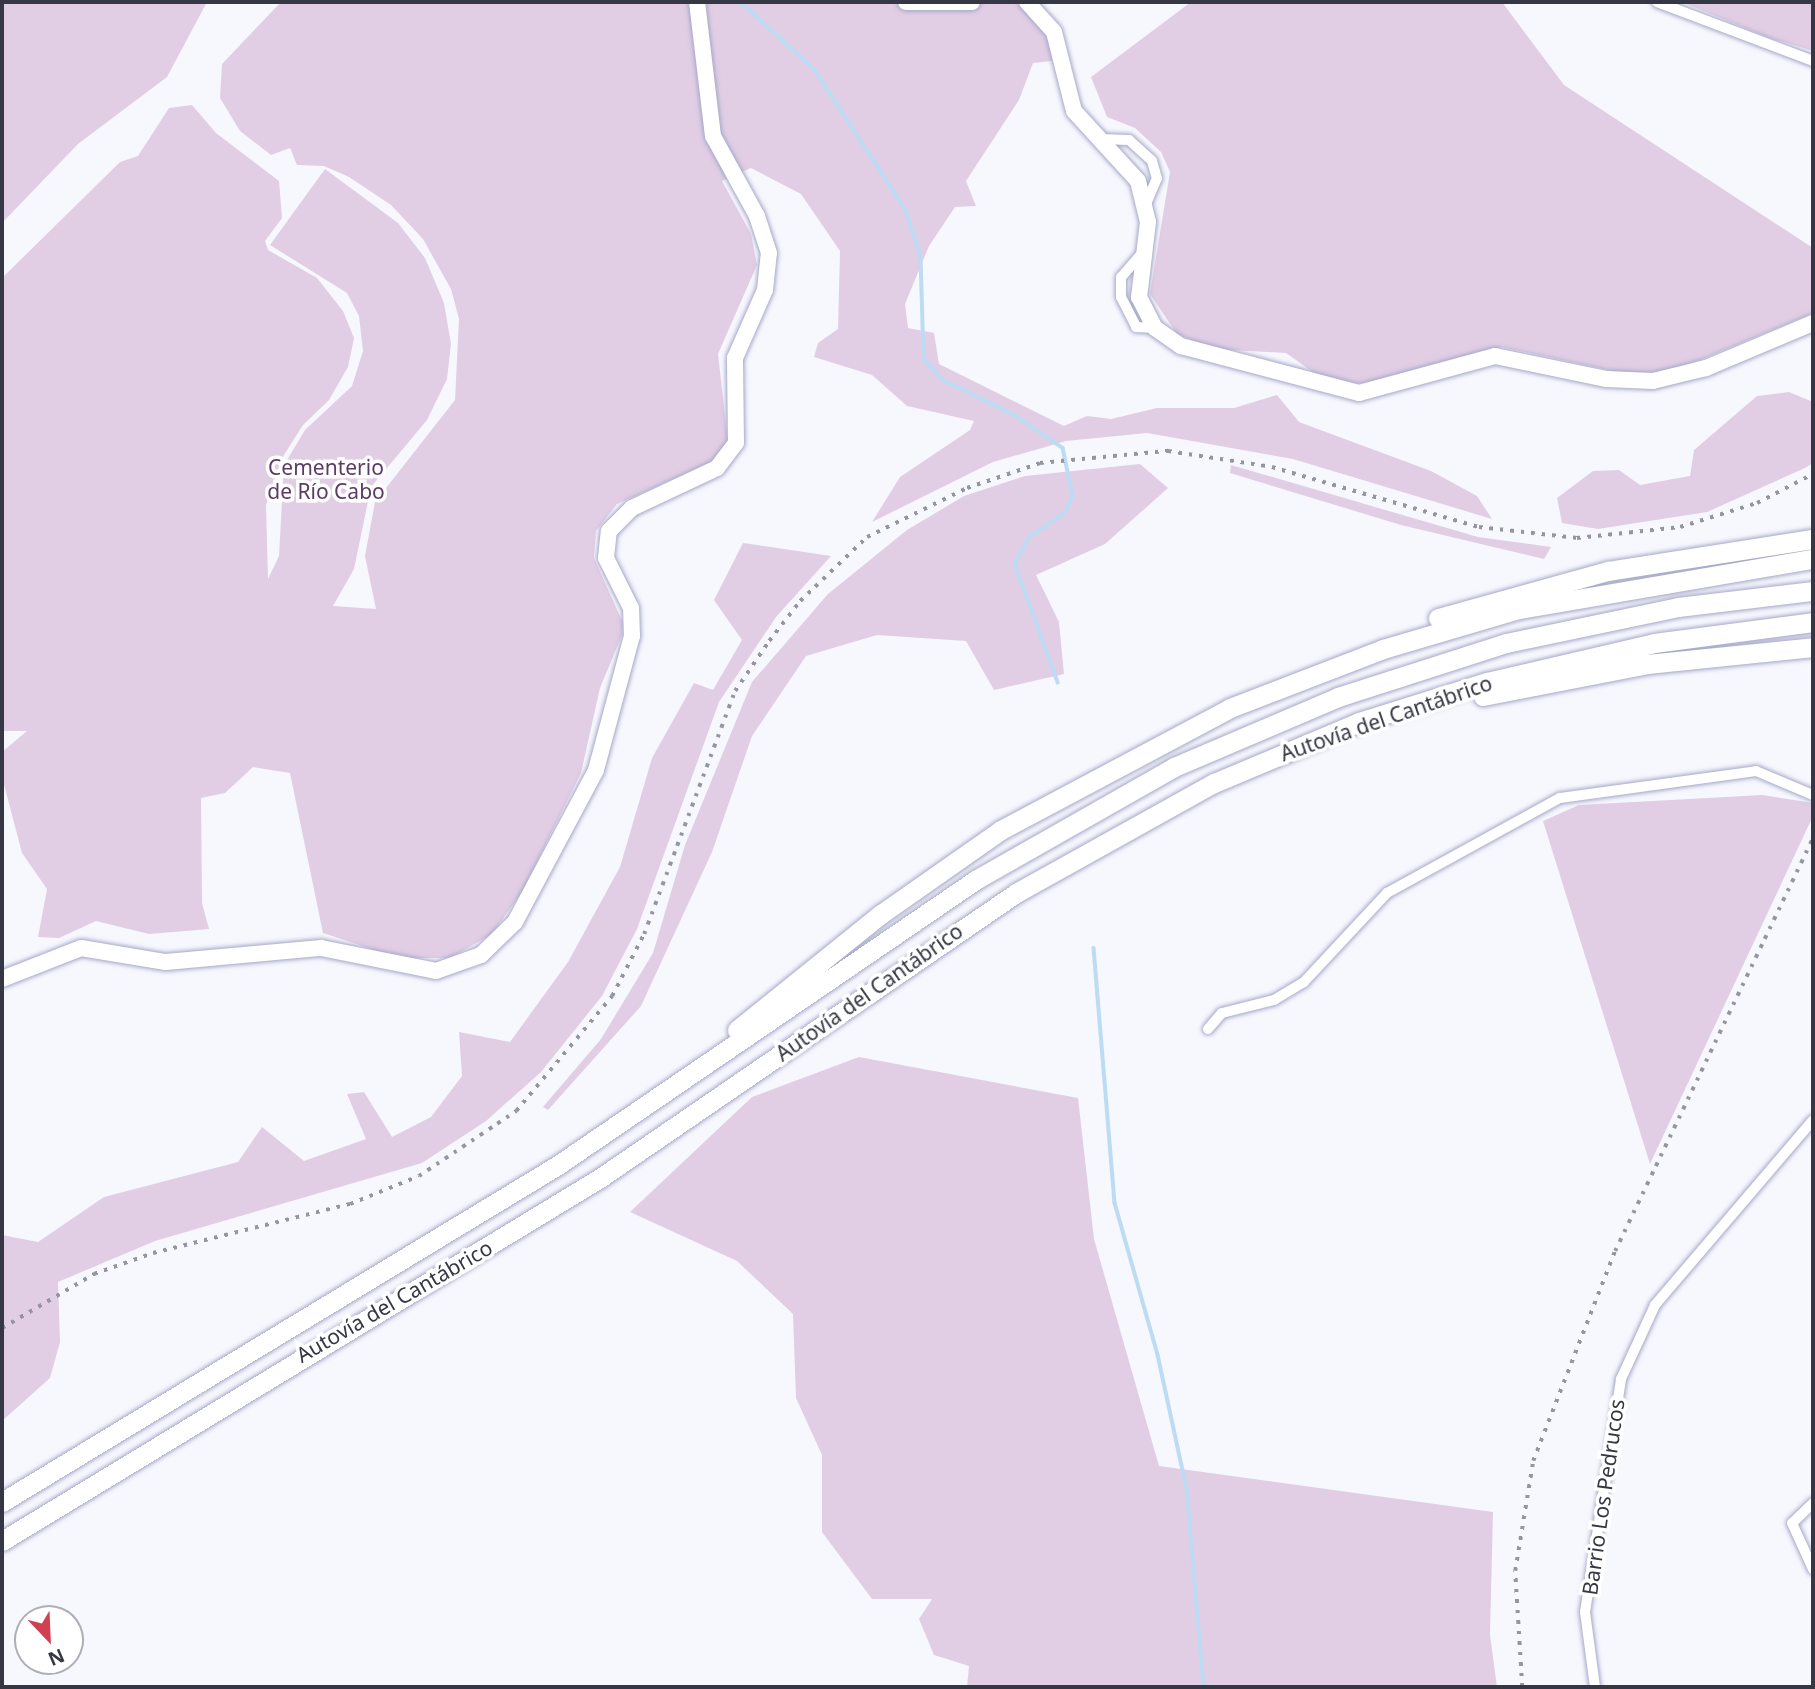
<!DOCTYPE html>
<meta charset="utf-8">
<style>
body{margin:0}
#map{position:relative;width:1815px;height:1689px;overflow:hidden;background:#f7f7fe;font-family:"Noto Sans",sans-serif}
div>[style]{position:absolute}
.green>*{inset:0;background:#e1cee5}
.stream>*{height:3.5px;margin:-1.75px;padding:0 1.75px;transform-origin:1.75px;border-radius:1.75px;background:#bddbf3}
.roads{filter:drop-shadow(0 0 2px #a5a8c8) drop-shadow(0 0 2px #a5a8c8)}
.street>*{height:10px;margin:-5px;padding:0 5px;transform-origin:5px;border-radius:5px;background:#fff}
.secondary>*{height:16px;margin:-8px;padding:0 8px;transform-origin:8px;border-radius:8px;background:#fff}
.highway>*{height:19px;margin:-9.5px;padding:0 9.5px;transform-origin:9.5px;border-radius:9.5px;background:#fff}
.rail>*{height:3.5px;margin-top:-1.75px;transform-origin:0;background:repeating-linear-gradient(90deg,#94959f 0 3.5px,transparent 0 10.5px)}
span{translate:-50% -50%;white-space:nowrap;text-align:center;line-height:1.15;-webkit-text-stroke:7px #fff;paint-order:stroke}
.park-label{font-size:21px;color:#5c3c64}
.street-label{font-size:21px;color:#353744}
.frame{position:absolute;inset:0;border:4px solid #353744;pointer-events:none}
.north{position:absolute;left:14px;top:1605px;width:70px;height:70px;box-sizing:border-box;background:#fff;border:2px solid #aeafb4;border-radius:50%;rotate:157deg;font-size:19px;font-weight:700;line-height:28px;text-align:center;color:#353744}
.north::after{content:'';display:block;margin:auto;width:24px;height:32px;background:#d14050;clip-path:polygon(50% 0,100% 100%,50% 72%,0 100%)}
</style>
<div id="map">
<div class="green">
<i style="clip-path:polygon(2px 2px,207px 2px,167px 77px,78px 144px,2px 223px)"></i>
<i style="clip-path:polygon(281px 2px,1031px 2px,1051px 41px,1052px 61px,1033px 63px,1019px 100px,966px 181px,976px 206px,955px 207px,929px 246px,905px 304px,908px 328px,934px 333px,939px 364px,1064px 426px,1087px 416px,1111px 419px,1157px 408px,1234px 408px,1277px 395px,1299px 422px,1431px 471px,1477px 496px,1492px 519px,1293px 459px,1147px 433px,1066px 441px,993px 462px,872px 522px,900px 477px,970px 430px,974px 421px,907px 406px,872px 375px,814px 357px,818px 343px,838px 329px,840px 251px,801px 194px,751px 168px,722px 181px,751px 234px,757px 265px,718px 354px,728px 442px,711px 462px,617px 504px,596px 531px,594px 558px,623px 623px,622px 635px,600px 688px,581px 773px,522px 892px,492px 934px,450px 958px,399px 958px,323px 933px,290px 773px,253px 767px,225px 793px,201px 798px,202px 903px,209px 929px,149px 934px,96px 921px,59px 938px,38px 937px,47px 889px,22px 853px,2px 777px,2px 752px,27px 731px,2px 731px,2px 278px,120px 162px,138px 156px,169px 108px,192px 105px,216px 133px,279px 181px,282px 218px,265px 241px,268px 250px,317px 278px,343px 311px,354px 338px,348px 367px,329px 400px,303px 425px,282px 458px,266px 505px,268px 579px,279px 556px,284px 465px,305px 430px,352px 386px,363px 351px,359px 316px,347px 293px,270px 245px,325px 169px,398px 223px,425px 258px,444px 303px,451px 344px,447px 379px,427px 420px,371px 487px,354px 569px,333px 606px,376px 609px,365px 556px,375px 502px,455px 400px,459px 319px,451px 289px,423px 239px,391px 205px,349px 177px,324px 166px,297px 165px,290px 148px,271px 155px,240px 131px,220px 98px,222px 64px)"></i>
<i style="clip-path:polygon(1191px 2px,1502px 2px,1564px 85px,1813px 248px,1813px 313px,1673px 371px,1628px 374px,1502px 347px,1375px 383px,1345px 383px,1320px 377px,1286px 353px,1213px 349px,1177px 334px,1150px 294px,1170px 172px,1161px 152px,1135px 128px,1107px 117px,1091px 77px)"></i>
<i style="clip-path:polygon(1682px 2px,1813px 2px,1813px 51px,1767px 37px)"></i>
<i style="clip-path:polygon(1789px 392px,1813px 402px,1813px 463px,1805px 468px,1707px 512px,1598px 529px,1562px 523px,1557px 498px,1593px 471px,1619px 470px,1640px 485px,1690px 476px,1694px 450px,1757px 396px)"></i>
<i style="clip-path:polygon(1140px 464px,1168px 488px,1105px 544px,1036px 575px,1059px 622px,1064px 674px,994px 690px,966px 641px,877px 635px,806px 656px,752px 736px,712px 852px,641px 1006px,548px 1110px,543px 1107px,601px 1039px,653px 953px,685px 845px,752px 682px,828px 594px,907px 530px,964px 496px,1025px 476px)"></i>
<i style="clip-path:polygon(1231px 465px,1478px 537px,1551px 547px,1544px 559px,1401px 525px,1230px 473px)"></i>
<i style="clip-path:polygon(743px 543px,831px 556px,776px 617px,719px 702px,637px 929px,602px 996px,541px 1072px,486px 1121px,422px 1163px,155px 1241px,58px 1282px,60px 1342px,50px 1378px,2px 1421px,2px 1235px,38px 1242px,104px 1197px,238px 1162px,262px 1127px,304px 1161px,366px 1139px,347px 1094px,364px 1092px,392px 1137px,431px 1117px,462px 1076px,459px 1032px,510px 1042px,568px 962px,620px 867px,652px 758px,694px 683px,713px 690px,742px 640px,714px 600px)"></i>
<i style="clip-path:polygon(1762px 795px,1813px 803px,1813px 816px,1650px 1164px,1543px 821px,1579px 805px)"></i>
<i style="clip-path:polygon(859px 1057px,1078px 1098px,1094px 1239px,1159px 1466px,1493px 1512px,1490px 1635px,1497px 1687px,967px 1687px,969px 1666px,934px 1655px,919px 1619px,932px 1599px,872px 1599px,822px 1532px,822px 1455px,796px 1398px,793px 1314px,737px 1261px,630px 1212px,752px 1097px)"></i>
</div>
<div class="stream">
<i style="left:741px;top:2px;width:100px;rotate:42.6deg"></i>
<i style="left:815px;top:70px;width:167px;rotate:57deg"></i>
<i style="left:906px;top:210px;width:49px;rotate:72.3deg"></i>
<i style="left:921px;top:257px;width:102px;rotate:88.3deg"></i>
<i style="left:924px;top:359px;width:28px;rotate:48deg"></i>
<i style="left:943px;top:380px;width:80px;rotate:25.9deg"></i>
<i style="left:1015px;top:415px;width:58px;rotate:34.5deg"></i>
<i style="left:1063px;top:448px;width:49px;rotate:78.2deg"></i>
<i style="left:1073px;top:496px;width:19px;rotate:115deg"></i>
<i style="left:1065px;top:513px;width:42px;rotate:145.6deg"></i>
<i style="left:1030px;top:537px;width:31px;rotate:119deg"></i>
<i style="left:1015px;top:564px;width:126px;rotate:70deg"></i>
<i style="left:1094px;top:948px;width:256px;rotate:85.3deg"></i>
<i style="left:1115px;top:1203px;width:158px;rotate:74.2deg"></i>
<i style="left:1158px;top:1355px;width:137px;rotate:77.8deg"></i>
<i style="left:1187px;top:1489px;width:199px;rotate:85.1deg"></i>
</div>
<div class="roads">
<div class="street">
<i style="left:1657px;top:2px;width:167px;rotate:20.7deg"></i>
<i style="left:1100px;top:139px;width:29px;rotate:2deg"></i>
<i style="left:1129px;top:140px;width:31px;rotate:42deg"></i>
<i style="left:1152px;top:161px;width:18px;rotate:74deg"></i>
<i style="left:1157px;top:178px;width:28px;rotate:113deg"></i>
<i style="left:1143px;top:252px;width:33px;rotate:131deg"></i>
<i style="left:1121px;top:277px;width:20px;rotate:90deg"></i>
<i style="left:1121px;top:297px;width:34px;rotate:63deg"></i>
<i style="left:1136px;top:327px;width:19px;rotate:3deg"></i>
<i style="left:1208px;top:1029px;width:21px;rotate:-49deg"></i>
<i style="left:1222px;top:1013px;width:54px;rotate:-14deg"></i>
<i style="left:1274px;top:1000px;width:35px;rotate:-31deg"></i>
<i style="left:1304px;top:982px;width:122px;rotate:-47deg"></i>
<i style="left:1387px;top:893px;width:197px;rotate:-28.8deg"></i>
<i style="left:1560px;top:798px;width:198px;rotate:-7.8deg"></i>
<i style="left:1756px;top:771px;width:62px;rotate:22.8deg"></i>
<i style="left:1813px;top:1503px;width:29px;rotate:136deg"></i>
<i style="left:1792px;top:1523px;width:51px;rotate:65.5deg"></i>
<i style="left:1595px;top:1687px;width:76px;rotate:-97.6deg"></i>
<i style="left:1585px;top:1612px;width:236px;rotate:-81.2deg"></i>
<i style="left:1621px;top:1379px;width:81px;rotate:-65.3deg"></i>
<i style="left:1655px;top:1305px;width:243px;rotate:-49.5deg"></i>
</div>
<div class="secondary">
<i style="left:906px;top:2px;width:66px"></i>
<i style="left:1027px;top:2px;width:40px;rotate:48deg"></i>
<i style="left:1054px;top:32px;width:81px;rotate:75.8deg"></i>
<i style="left:1074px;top:111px;width:95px;rotate:47.6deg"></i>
<i style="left:1138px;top:181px;width:42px;rotate:76.3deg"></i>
<i style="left:1148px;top:222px;width:76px;rotate:96.8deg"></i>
<i style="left:1139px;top:297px;width:35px;rotate:63deg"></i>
<i style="left:1155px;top:328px;width:32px;rotate:35deg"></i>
<i style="left:1181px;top:346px;width:184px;rotate:14.8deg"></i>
<i style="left:1359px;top:393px;width:141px;rotate:-15.2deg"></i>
<i style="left:1495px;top:356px;width:113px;rotate:11.7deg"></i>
<i style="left:1606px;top:379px;width:47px;rotate:2.4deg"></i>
<i style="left:1653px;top:381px;width:55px;rotate:-13.8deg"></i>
<i style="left:1706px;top:368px;width:116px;rotate:-22.8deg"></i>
<i style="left:2px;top:979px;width:85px;rotate:-21.4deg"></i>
<i style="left:81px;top:948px;width:86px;rotate:9.4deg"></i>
<i style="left:166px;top:962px;width:156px;rotate:-5.2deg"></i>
<i style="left:321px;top:948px;width:117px;rotate:11.3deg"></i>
<i style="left:436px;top:971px;width:48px;rotate:-19.6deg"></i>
<i style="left:481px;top:955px;width:47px;rotate:-44.1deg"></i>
<i style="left:515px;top:922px;width:172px;rotate:-61.9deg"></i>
<i style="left:596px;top:770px;width:139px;rotate:-75deg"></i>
<i style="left:632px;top:636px;width:28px;rotate:-92deg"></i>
<i style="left:631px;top:608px;width:56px;rotate:-116.6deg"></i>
<i style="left:606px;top:558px;width:27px;rotate:-84deg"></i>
<i style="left:609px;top:531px;width:33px;rotate:-45deg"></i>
<i style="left:632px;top:508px;width:94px;rotate:-25.2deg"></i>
<i style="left:717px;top:468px;width:31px;rotate:-53deg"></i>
<i style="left:736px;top:443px;width:85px;rotate:-90.7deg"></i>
<i style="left:735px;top:358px;width:74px;rotate:-66.2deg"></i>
<i style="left:765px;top:290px;width:37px;rotate:-84deg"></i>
<i style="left:769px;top:253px;width:39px;rotate:-108deg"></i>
<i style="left:757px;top:216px;width:91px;rotate:-118.8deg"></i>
<i style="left:713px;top:136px;width:135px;rotate:-96.8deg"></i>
</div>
<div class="highway">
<i style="left:1438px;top:618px;width:176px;rotate:-15.5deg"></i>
<i style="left:1608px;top:571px;width:207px;rotate:-8.9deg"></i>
<i style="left:1483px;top:696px;width:167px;rotate:-11deg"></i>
<i style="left:1647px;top:664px;width:167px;rotate:-5.8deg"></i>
<i style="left:737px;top:1030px;width:185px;rotate:-38.9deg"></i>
<i style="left:881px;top:914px;width:146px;rotate:-35deg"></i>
<i style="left:1001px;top:830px;width:259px;rotate:-28deg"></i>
<i style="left:1230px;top:708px;width:164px;rotate:-21.1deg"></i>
<i style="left:1383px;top:649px;width:142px;rotate:-16.4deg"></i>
<i style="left:1519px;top:609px;width:298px;rotate:-9.7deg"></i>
<i style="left:2px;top:1502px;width:650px;rotate:-31.22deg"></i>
<i style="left:558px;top:1165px;width:507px;rotate:-34.32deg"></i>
<i style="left:977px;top:879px;width:227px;rotate:-29.6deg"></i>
<i style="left:1174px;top:767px;width:178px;rotate:-23.1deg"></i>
<i style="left:1338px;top:697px;width:176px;rotate:-17.8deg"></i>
<i style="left:1506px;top:643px;width:176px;rotate:-11.8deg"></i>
<i style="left:1678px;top:607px;width:136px;rotate:-6.8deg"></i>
<i style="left:2px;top:1541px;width:700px;rotate:-31.26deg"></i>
<i style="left:600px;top:1178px;width:504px;rotate:-34.41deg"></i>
<i style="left:1016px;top:893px;width:227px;rotate:-29.1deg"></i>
<i style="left:1214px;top:783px;width:157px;rotate:-22.8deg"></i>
<i style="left:1359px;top:722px;width:134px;rotate:-17.4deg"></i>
<i style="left:1487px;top:682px;width:171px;rotate:-13.1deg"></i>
<i style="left:1654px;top:643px;width:160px;rotate:-7.5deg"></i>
</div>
</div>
<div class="rail">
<i style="left:2px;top:1328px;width:107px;rotate:-30.4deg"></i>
<i style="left:94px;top:1274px;width:63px;rotate:-19.6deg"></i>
<i style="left:153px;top:1253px;width:203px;rotate:-14deg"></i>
<i style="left:350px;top:1204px;width:74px;rotate:-22.1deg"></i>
<i style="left:419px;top:1176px;width:117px;rotate:-33.8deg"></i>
<i style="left:516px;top:1111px;width:150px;rotate:-50.1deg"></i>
<i style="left:612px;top:996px;width:70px;rotate:-62.7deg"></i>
<i style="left:644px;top:934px;width:259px;rotate:-69.5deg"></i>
<i style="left:735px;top:691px;width:60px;rotate:-55.8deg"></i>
<i style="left:769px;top:641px;width:51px;rotate:-52.2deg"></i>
<i style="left:800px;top:601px;width:93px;rotate:-43.7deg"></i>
<i style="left:867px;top:537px;width:111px;rotate:-26.1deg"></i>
<i style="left:967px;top:488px;width:77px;rotate:-18.9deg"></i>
<i style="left:1040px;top:463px;width:129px;rotate:-5.4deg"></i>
<i style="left:1168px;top:451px;width:105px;rotate:8.7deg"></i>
<i style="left:1272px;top:467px;width:216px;rotate:16.2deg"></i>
<i style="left:1479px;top:527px;width:99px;rotate:6.4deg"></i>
<i style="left:1577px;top:538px;width:104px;rotate:-6.1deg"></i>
<i style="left:1680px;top:527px;width:81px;rotate:-17.3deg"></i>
<i style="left:1757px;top:503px;width:63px;rotate:-27.4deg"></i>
<i style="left:1522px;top:1687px;width:116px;rotate:-93.5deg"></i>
<i style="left:1515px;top:1571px;width:111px;rotate:-80.7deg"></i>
<i style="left:1533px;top:1461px;width:225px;rotate:-68.7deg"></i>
<i style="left:1615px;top:1251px;width:458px;rotate:-64.4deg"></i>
</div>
<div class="park-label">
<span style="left:326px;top:479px">Cementerio<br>de Río Cabo</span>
</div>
<div class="street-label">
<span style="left:1386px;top:718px;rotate:-19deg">Autovía del Cantábrico</span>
<span style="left:869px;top:992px;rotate:-35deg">Autovía del Cantábrico</span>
<span style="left:394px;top:1301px;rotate:-30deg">Autovía del Cantábrico</span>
<span style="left:1603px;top:1497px;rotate:-82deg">Barrio Los Pedrucos</span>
</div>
<div class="frame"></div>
<div class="north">N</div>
</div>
